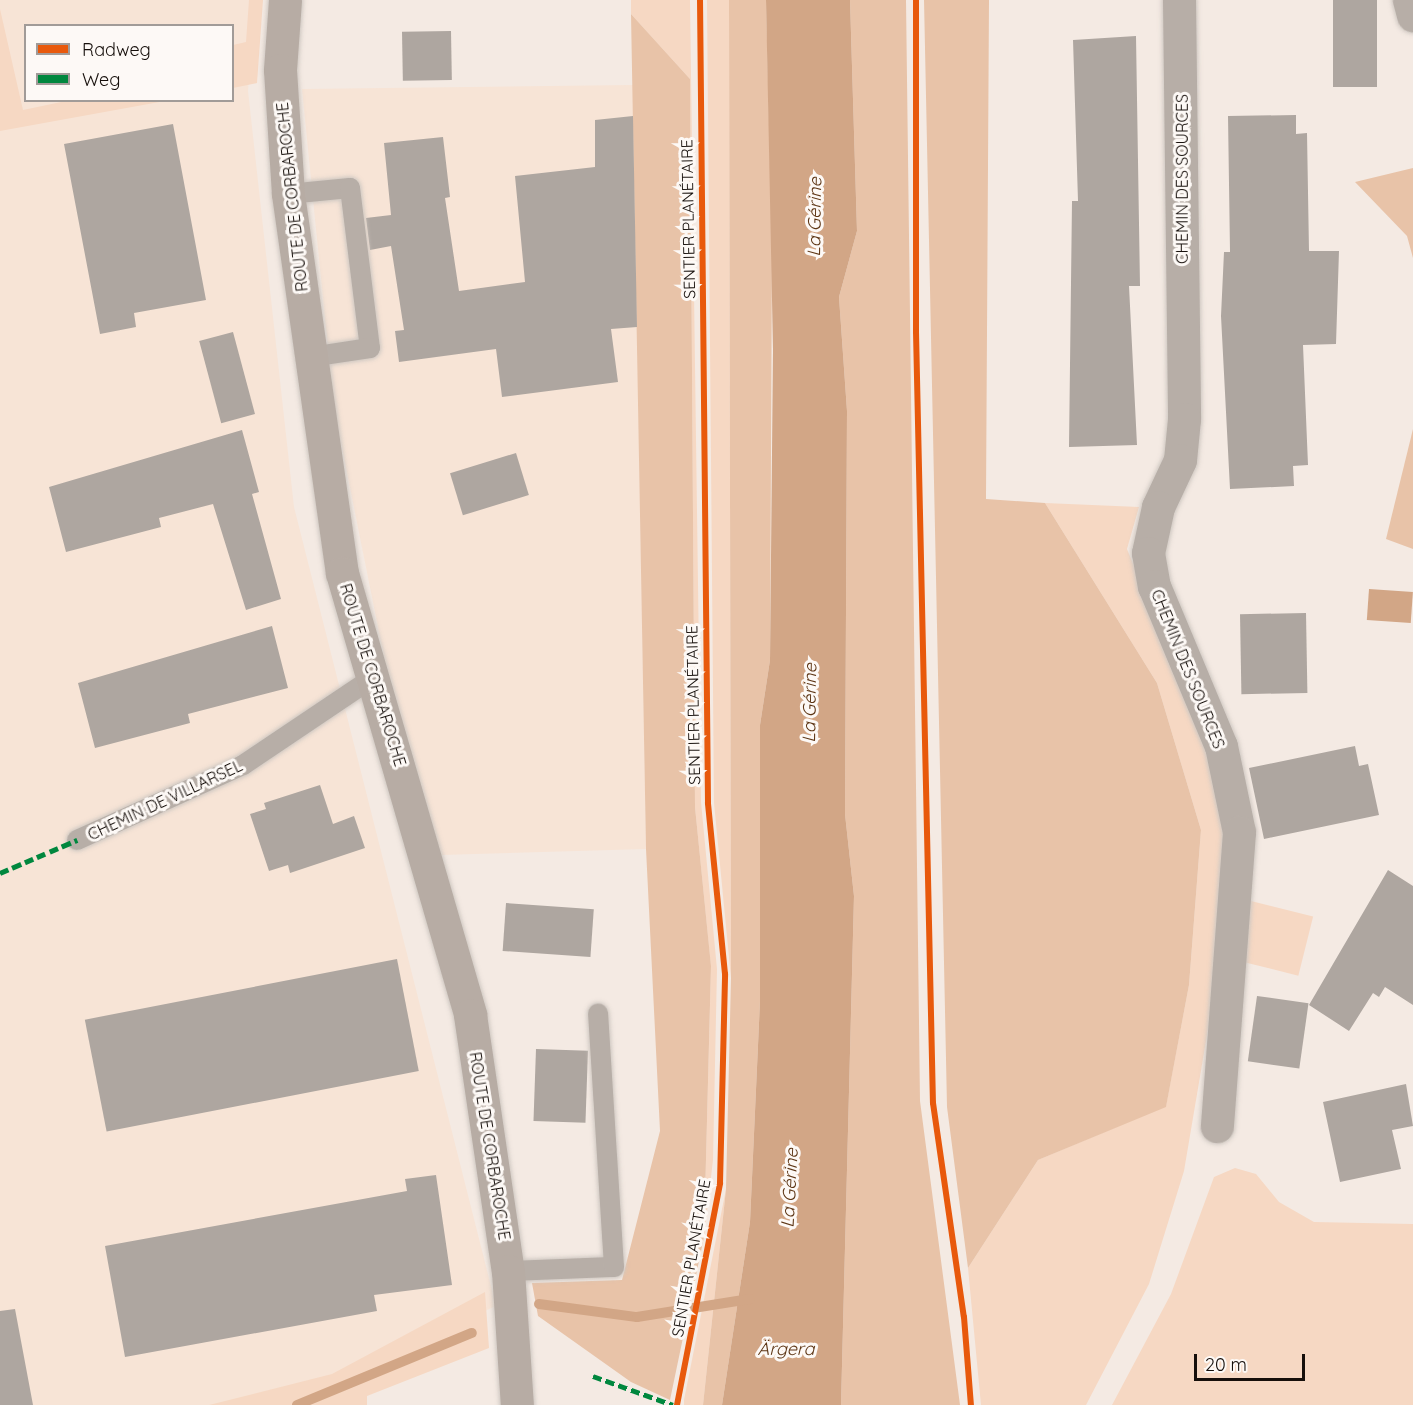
<!DOCTYPE html>
<meta charset="utf-8">
<style>
body{margin:0}
#map{position:relative;width:1413px;height:1405px;overflow:hidden;background:#f4eae3;font-family:Quicksand,sans-serif}
div>[style]{position:absolute}
.built>*{inset:0;background:#f7e4d6}
.green>*{inset:0;background:#f6d8c3;transform-origin:0 0}
.forest>*{inset:0;background:#e8c3a8}
.water>*{inset:0;background:#d2a686;transform-origin:0 0}
.stream>*{height:10px;margin:-5px;padding:0 5px;transform-origin:5px;border-radius:5px;background:#d2a686}
.building>*{inset:0;background:#aea6a0;transform-origin:0 0}
.roads{filter:drop-shadow(0 0 2px #cfc8c2) drop-shadow(0 0 2px #cfc8c2)}
.lane>*{height:20px;margin:-10px;padding:0 10px;transform-origin:10px;border-radius:10px;background:#b7aea7}
.street>*{height:33px;margin:-16.5px;padding:0 16.5px;transform-origin:16.5px;border-radius:16.5px;background:#b7aea7}
.secondary>*{height:33px;margin:-16.5px;padding:0 16.5px;transform-origin:16.5px;border-radius:16.5px;background:#b7aca4}
.quiet>*{height:4.5px;margin-top:-2.25px;transform-origin:0;background:repeating-linear-gradient(90deg,#00873e 0 9px,transparent 0 13.5px)}
.cycleway>*{height:6px;margin:-3px;padding:0 3px;transform-origin:3px;border-radius:3px;background:#e8590c}
span{translate:-50% -50%;white-space:nowrap;text-align:center;line-height:1.15;-webkit-text-stroke:6px #fdf9f6;paint-order:stroke}
.street-label{font-size:16px;color:#160f0b}
.water-label{font-size:18px;color:#5d3514;font-style:italic}
.legend{position:absolute;left:24px;top:24px;width:210px;height:78px;box-sizing:border-box;background:#fdf9f6;border:2px solid #a19b98;margin:0;padding:8px 10px;list-style:none;font-size:18px;color:#160f0b}
.legend li{display:flex;align-items:center;gap:12px;height:30px}
.legend b{width:30px;border:2px solid #a19b98}
.scale{position:absolute;left:1194px;top:1354px;width:111px;height:27px;box-sizing:border-box;border:3px solid #160f0b;border-top:0;padding-left:8px;font-size:18px;line-height:21px;white-space:nowrap;color:#160f0b;-webkit-text-stroke:4px #fdf9f6;paint-order:stroke}
</style>
<div id="map">
<div class="built">
<i style="clip-path:polygon(evenodd,0 0,255px 0,248px 91px,294px 507px,496px 1306px,323px 1383px,241px 1405px,0 1405px,0 0,26px 26px,232px 26px,232px 100px,26px 100px,26px 26px)"></i>
<i style="clip-path:polygon(633px 85px,646px 849px,441px 855px,386px 667px,334px 408px,302px 89px)"></i>
</div>
<div class="green">
<i style="clip-path:polygon(249px 0,263px 0,257px 83px,233px 88px,233px 45px,246px 42px)"></i>
<i style="clip-path:polygon(631px 0,690px 0,701px 802px,717px 969px,713px 1160px,704px 1237px,711px 967px,695px 807px,690px 79px,631px 14px)"></i>
<i style="clip-path:polygon(707px 0,729px 0,731px 978px,714px 803px)"></i>
<i style="clip-path:polygon(0 9px,23px 110px,66px 101px,165px 101px,0 131px)"></i>
<i style="clip-path:polygon(1045px 503px,1139px 507px,1127px 549px,1209px 751px,1227px 837px,1215px 988px,1184px 1171px,1149px 1284px,1086px 1405px,981px 1405px,968px 1268px,1038px 1160px,1166px 1106px,1189px 985px,1201px 830px,1157px 683px)"></i>
<i style="left:1251px;top:901px;width:64px;height:61px;rotate:14deg"></i>
<i style="clip-path:polygon(1235px 1168px,1256px 1174px,1279px 1202px,1314px 1222px,1413px 1224px,1413px 1405px,1112px 1405px,1171px 1294px,1214px 1177px)"></i>
<i style="clip-path:polygon(726px 1189px,703px 1405px,684px 1405px,684px 1400px)"></i>
<i style="clip-path:polygon(485px 1292px,489px 1348px,367px 1396px,367px 1405px,209px 1405px,332px 1374px)"></i>
</div>
<div class="forest">
<i style="clip-path:polygon(729px 0,766px 0,772px 248px,770px 660px,760px 725px,760px 1001px,750px 1222px,722px 1405px,703px 1405px,726px 1189px,731px 978px)"></i>
<i style="clip-path:polygon(850px 0,906px 0,920px 1101px,960px 1405px,841px 1405px,854px 896px,845px 814px,847px 411px,839px 297px,857px 231px)"></i>
<i style="clip-path:polygon(924px 0,989px 0,986px 499px,1045px 503px,1157px 683px,1201px 830px,1189px 985px,1166px 1107px,1038px 1160px,968px 1268px,947px 1107px)"></i>
<i style="clip-path:polygon(631px 14px,690px 79px,695px 807px,711px 966px,704px 1237px,670px 1400px,631px 1382px,538px 1316px,532px 1283px,622px 1280px,660px 1131px,646px 849px)"></i>
<i style="clip-path:polygon(1413px 168px,1413px 258px,1407px 236px,1355px 182px)"></i>
<i style="clip-path:polygon(1413px 429px,1413px 549px,1386px 539px)"></i>
</div>
<div class="water">
<i style="clip-path:polygon(766px 0,850px 0,857px 231px,839px 297px,847px 411px,845px 814px,854px 896px,841px 1405px,722px 1405px,750px 1222px,760px 1001px,760px 725px,770px 660px,773px 350px)"></i>
<i style="left:1369px;top:589px;width:44px;height:31px;rotate:4deg"></i>
</div>
<div class="stream">
<i style="left:539px;top:1304px;width:99px;rotate:7.6deg"></i>
<i style="left:637px;top:1317px;width:114px;rotate:-9.1deg"></i>
<i style="left:297px;top:1405px;width:189px;rotate:-22.4deg"></i>
</div>
<div class="building">
<i style="left:1333px;top:0;width:44px;height:87px"></i>
<i style="left:451px;top:31px;width:49px;height:49px;rotate:89deg"></i>
<i style="clip-path:polygon(1136px 36px,1140px 286px,1129px 286px,1137px 445px,1069px 447px,1072px 201px,1078px 201px,1073px 40px)"></i>
<i style="clip-path:polygon(1296px 115px,1296px 134px,1307px 133px,1309px 251px,1339px 251px,1336px 344px,1303px 345px,1308px 465px,1293px 466px,1294px 486px,1230px 489px,1221px 316px,1224px 252px,1230px 252px,1228px 116px)"></i>
<i style="clip-path:polygon(633px 116px,637px 327px,611px 329px,618px 382px,502px 397px,496px 349px,399px 362px,395px 331px,404px 330px,391px 246px,370px 250px,366px 218px,391px 215px,384px 143px,443px 137px,450px 197px,445px 198px,459px 291px,525px 282px,515px 176px,595px 167px,595px 120px)"></i>
<i style="clip-path:polygon(173px 124px,206px 300px,134px 313px,136px 327px,100px 334px,64px 144px)"></i>
<i style="left:233px;top:332px;width:85px;height:35px;rotate:75deg"></i>
<i style="clip-path:polygon(242px 430px,259px 492px,252px 494px,281px 599px,246px 610px,213px 504px,159px 518px,161px 527px,66px 552px,49px 487px)"></i>
<i style="left:516px;top:453px;width:44px;height:69px;rotate:73deg"></i>
<i style="left:1306px;top:613px;width:80px;height:66px;rotate:89deg"></i>
<i style="clip-path:polygon(272px 626px,288px 688px,188px 714px,190px 723px,95px 748px,78px 683px)"></i>
<i style="clip-path:polygon(1355px 746px,1359px 766px,1368px 764px,1379px 815px,1264px 839px,1249px 768px)"></i>
<i style="clip-path:polygon(320px 785px,333px 824px,354px 816px,365px 848px,290px 873px,288px 865px,269px 871px,250px 814px,266px 809px,264px 803px)"></i>
<i style="clip-path:polygon(1388px 870px,1413px 886px,1413px 1005px,1385px 987px,1379px 997px,1373px 993px,1349px 1031px,1309px 1005px)"></i>
<i style="left:506px;top:903px;width:88px;height:48px;rotate:4deg"></i>
<i style="left:397px;top:959px;width:114px;height:318px;rotate:79deg"></i>
<i style="left:1257px;top:996px;width:52px;height:66px;rotate:8deg"></i>
<i style="left:536px;top:1049px;width:52px;height:72px;rotate:2deg"></i>
<i style="clip-path:polygon(1406px 1084px,1413px 1126px,1392px 1130px,1401px 1169px,1340px 1182px,1323px 1102px)"></i>
<i style="clip-path:polygon(436px 1175px,452px 1285px,374px 1295px,377px 1311px,125px 1357px,105px 1246px,407px 1191px,405px 1179px)"></i>
<i style="clip-path:polygon(15px 1309px,33px 1405px,0 1405px,0 1311px)"></i>
</div>
<div class="roads">
<div class="lane">
<i style="left:288px;top:194px;width:62px;rotate:-5.5deg"></i>
<i style="left:350px;top:188px;width:161px;rotate:82.9deg"></i>
<i style="left:370px;top:348px;width:61px;rotate:171.5deg"></i>
<i style="left:77px;top:840px;width:182px;rotate:-24.3deg"></i>
<i style="left:243px;top:765px;width:154px;rotate:-33.9deg"></i>
<i style="left:508px;top:1271px;width:106px;rotate:-2.2deg"></i>
<i style="left:614px;top:1267px;width:254px;rotate:-93.6deg"></i>
</div>
<div class="street">
<i style="left:1179px;top:0;width:419px;rotate:89.3deg"></i>
<i style="left:1184px;top:419px;width:41px;rotate:95.6deg"></i>
<i style="left:1180px;top:460px;width:52px;rotate:115.1deg"></i>
<i style="left:1158px;top:507px;width:47px;rotate:102.3deg"></i>
<i style="left:1148px;top:553px;width:34px;rotate:80deg"></i>
<i style="left:1154px;top:586px;width:173px;rotate:67.3deg"></i>
<i style="left:1221px;top:746px;width:88px;rotate:78.2deg"></i>
<i style="left:1239px;top:832px;width:295px;rotate:94.3deg"></i>
<i style="left:1409px;top:0;width:16px;rotate:75deg"></i>
</div>
<div class="secondary">
<i style="left:285px;top:0;width:70px;rotate:94.1deg"></i>
<i style="left:280px;top:70px;width:124px;rotate:86.3deg"></i>
<i style="left:288px;top:194px;width:383px;rotate:81.9deg"></i>
<i style="left:342px;top:573px;width:460px;rotate:73.8deg"></i>
<i style="left:470px;top:1015px;width:259px;rotate:81.6deg"></i>
<i style="left:508px;top:1271px;width:134px;rotate:86.2deg"></i>
</div>
</div>
<div class="quiet">
<i style="left:0;top:873px;width:84px;rotate:-23.2deg"></i>
<i style="left:593px;top:1376px;width:85px;rotate:19.9deg"></i>
</div>
<div class="cycleway">
<i style="left:916px;top:0;width:332px;rotate:90deg"></i>
<i style="left:916px;top:332px;width:771px;rotate:88.74deg"></i>
<i style="left:933px;top:1103px;width:216px;rotate:81.8deg"></i>
<i style="left:964px;top:1317px;width:88px;rotate:85.5deg"></i>
<i style="left:677px;top:1405px;width:226px;rotate:-79deg"></i>
<i style="left:720px;top:1183px;width:209px;rotate:-88.6deg"></i>
<i style="left:725px;top:974px;width:172px;rotate:-95.7deg"></i>
<i style="left:708px;top:803px;width:803px;rotate:-90.57deg"></i>
</div>
<div class="street-label">
<span style="left:1182px;top:179px;rotate:-90deg">CHEMIN DES SOURCES</span>
<span style="left:292px;top:197px;rotate:-96deg">ROUTE DE CORBAROCHE</span>
<span style="left:688px;top:219px;rotate:-91deg">SENTIER PLANÉTAIRE</span>
<span style="left:1188px;top:669px;rotate:68deg">CHEMIN DES SOURCES</span>
<span style="left:373px;top:675px;rotate:73deg">ROUTE DE CORBAROCHE</span>
<span style="left:693px;top:705px;rotate:-91deg">SENTIER PLANÉTAIRE</span>
<span style="left:165px;top:800px;rotate:-25deg">CHEMIN DE VILLARSEL</span>
<span style="left:490px;top:1146px;rotate:81deg">ROUTE DE CORBAROCHE</span>
<span style="left:691px;top:1258px;rotate:-80deg">SENTIER PLANÉTAIRE</span>
</div>
<div class="water-label">
<span style="left:815px;top:217px;rotate:-89deg">La Gérine</span>
<span style="left:810px;top:703px;rotate:-89deg">La Gérine</span>
<span style="left:790px;top:1188px;rotate:-87deg">La Gérine</span>
<span style="left:786px;top:1349px">Ärgera</span>
</div>
<ul class="legend">
<li><b style="height:8px;background:#e8590c"></b>Radweg</li>
<li><b style="height:8px;background:#00873e"></b>Weg</li>
</ul>
<div class="scale">20 m</div>
</div>
